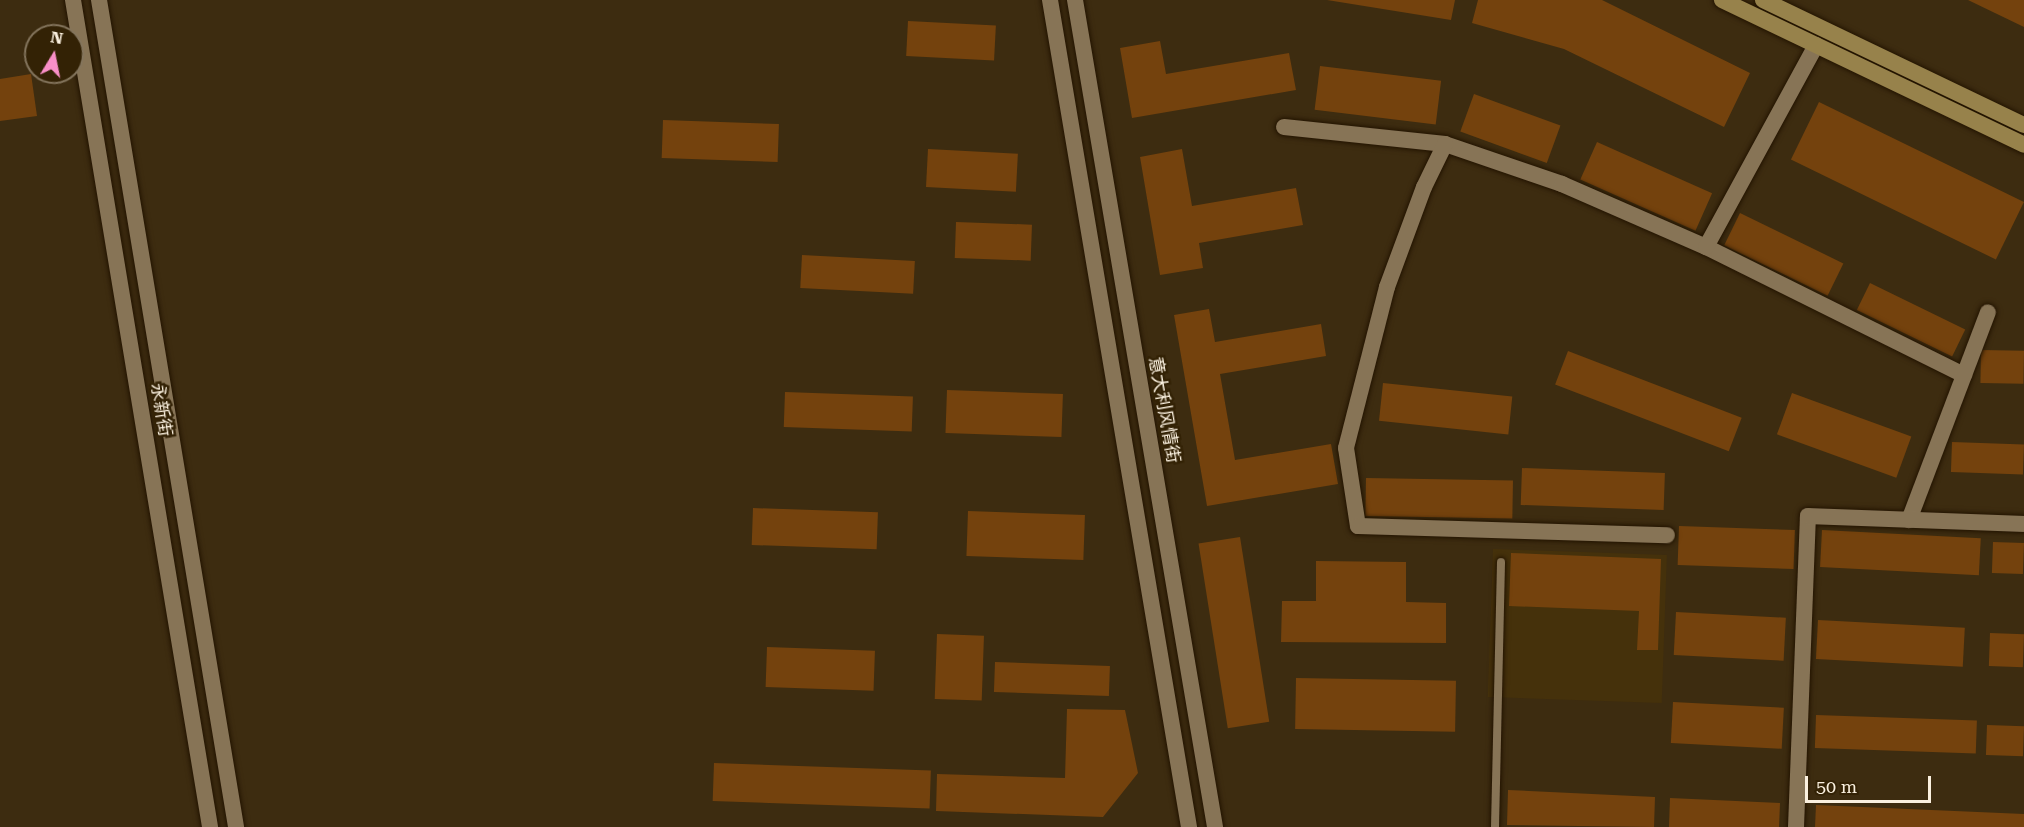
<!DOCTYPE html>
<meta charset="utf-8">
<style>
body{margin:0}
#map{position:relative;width:2024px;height:827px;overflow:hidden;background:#3d2c10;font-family:"Roboto Serif","Noto Sans SC",serif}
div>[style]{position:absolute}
.built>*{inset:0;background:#45310b;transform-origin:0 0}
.building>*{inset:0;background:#74420d;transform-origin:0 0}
.roads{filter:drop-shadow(0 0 2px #231400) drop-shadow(0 0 2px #231400)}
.service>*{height:8px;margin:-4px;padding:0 4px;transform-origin:4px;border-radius:4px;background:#877456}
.minor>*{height:16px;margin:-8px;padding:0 8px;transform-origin:8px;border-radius:8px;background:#877456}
.tertiary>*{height:16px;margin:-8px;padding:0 8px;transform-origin:8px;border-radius:8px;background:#877456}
.secondary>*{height:16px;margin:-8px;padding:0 8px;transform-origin:8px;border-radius:8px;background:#97824b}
span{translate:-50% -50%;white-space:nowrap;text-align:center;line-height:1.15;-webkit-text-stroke:5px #332205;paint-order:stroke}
.street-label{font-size:18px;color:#faf0df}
.north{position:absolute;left:24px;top:24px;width:60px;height:60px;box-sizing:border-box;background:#332205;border:2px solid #83745c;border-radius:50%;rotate:10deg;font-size:16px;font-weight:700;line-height:24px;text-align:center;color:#faf0df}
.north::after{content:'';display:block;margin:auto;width:21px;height:27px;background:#f98fc8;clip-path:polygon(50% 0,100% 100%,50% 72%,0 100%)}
.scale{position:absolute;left:1805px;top:776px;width:126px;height:27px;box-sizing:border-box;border:3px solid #faf0df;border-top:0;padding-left:8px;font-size:18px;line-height:21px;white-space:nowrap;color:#faf0df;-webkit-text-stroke:4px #332205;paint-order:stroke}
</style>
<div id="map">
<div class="built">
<i style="left:1493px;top:549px;width:174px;height:148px;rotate:2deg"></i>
</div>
<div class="building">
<i style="clip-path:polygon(1327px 0,1455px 0,1451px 20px)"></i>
<i style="clip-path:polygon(1478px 0,1602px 0,1750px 73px,1724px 127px,1564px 49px,1472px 23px)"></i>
<i style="clip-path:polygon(1968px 0,2024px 0,2024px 27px)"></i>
<i style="left:908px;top:21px;width:88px;height:35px;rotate:3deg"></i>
<i style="clip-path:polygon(1160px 41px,1166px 74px,1289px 53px,1296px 90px,1132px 118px,1120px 48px)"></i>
<i style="left:1320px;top:66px;width:122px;height:44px;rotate:7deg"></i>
<i style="clip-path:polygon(31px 74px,37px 116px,0 121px,0 79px)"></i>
<i style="left:1474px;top:94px;width:92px;height:40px;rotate:20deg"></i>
<i style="left:1819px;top:102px;width:228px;height:64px;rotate:26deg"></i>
<i style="left:663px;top:120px;width:116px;height:38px;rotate:2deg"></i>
<i style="left:1597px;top:142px;width:126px;height:41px;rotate:24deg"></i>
<i style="left:928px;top:149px;width:90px;height:38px;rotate:3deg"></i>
<i style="clip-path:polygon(1182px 149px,1192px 206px,1296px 188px,1303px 225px,1199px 243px,1203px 268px,1160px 275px,1140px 157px)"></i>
<i style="left:1740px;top:213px;width:115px;height:36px;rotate:26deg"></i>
<i style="left:956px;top:222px;width:76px;height:36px;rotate:2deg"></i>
<i style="left:802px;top:255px;width:113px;height:33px;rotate:3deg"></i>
<i style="left:1870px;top:283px;width:106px;height:30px;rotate:26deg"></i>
<i style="clip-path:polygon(1209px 309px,1215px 342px,1321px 324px,1326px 356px,1220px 374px,1235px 460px,1331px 444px,1338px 484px,1207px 506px,1174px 315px)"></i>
<i style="left:1981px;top:350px;width:43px;height:33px;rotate:1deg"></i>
<i style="left:1568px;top:351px;width:186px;height:36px;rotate:21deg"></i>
<i style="left:1383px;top:383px;width:130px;height:38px;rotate:6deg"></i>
<i style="left:947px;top:390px;width:116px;height:43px;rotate:2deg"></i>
<i style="left:785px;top:392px;width:128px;height:35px;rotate:2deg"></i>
<i style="left:1792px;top:393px;width:127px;height:44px;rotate:20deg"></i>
<i style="left:1952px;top:442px;width:72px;height:30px;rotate:2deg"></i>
<i style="left:1522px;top:468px;width:143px;height:37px;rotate:2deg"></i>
<i style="left:1366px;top:478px;width:147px;height:38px;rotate:1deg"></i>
<i style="left:753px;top:508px;width:125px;height:37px;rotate:2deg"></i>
<i style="left:968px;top:511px;width:117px;height:45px;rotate:2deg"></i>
<i style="left:1679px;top:526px;width:116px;height:39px;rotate:2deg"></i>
<i style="left:1822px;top:530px;width:159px;height:37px;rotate:3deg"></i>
<i style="left:1240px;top:537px;width:187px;height:42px;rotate:81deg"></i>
<i style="left:1993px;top:542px;width:31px;height:31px;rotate:2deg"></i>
<i style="clip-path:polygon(1511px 553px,1661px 559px,1658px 650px,1637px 650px,1639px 611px,1509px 606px)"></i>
<i style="clip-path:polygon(1316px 561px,1406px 562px,1406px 602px,1446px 603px,1446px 643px,1281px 642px,1282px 601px,1316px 601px)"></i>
<i style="left:1676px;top:612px;width:110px;height:43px;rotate:3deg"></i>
<i style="left:1818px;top:620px;width:147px;height:39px;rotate:3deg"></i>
<i style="left:1990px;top:633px;width:34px;height:33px;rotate:2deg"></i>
<i style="left:937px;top:634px;width:47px;height:65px;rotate:2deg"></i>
<i style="left:767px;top:647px;width:108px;height:40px;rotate:2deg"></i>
<i style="left:995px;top:662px;width:115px;height:30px;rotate:2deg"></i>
<i style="left:1296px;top:678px;width:160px;height:51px;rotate:1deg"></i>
<i style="left:1673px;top:702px;width:111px;height:41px;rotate:3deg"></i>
<i style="clip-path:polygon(1067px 709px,1125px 710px,1138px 773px,1103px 817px,936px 811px,937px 774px,1065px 778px)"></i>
<i style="left:1816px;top:715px;width:161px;height:33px;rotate:2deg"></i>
<i style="left:1987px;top:725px;width:37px;height:30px;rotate:2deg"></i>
<i style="left:714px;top:763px;width:217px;height:38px;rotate:2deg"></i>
<i style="clip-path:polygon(1508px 790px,1655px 797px,1654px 827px,1507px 825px)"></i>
<i style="clip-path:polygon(1670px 798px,1780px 803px,1779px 827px,1669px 827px)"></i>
<i style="clip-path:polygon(1816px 805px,2024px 814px,2024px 827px,1815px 827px)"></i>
</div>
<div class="roads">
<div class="service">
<i style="left:1495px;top:827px;width:265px;rotate:-88.7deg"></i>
</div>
<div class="minor">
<i style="left:1284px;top:127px;width:162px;rotate:6deg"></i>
<i style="left:1445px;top:144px;width:124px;rotate:18.9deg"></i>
<i style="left:1562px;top:184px;width:157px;rotate:23.6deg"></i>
<i style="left:1706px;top:247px;width:288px;rotate:26.4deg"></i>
<i style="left:1445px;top:144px;width:48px;rotate:116deg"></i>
<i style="left:1424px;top:187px;width:107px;rotate:110.3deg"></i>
<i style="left:1387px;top:287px;width:166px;rotate:104.3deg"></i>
<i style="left:1346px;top:448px;width:79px;rotate:81.3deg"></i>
<i style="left:1358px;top:526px;width:309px;rotate:1.7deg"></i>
<i style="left:1706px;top:247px;width:230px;rotate:-61.4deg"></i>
<i style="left:1909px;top:520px;width:222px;rotate:-69.2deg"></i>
<i style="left:1796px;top:827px;width:311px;rotate:-87.8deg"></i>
<i style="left:1808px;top:516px;width:216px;rotate:2.1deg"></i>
</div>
<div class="tertiary">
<i style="left:73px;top:0;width:838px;rotate:80.59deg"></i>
<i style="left:99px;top:0;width:838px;rotate:80.59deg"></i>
<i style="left:1050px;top:0;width:839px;rotate:80.46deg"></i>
<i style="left:1075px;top:0;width:839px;rotate:80.39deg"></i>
</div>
<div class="secondary">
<i style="left:1722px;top:0;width:335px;rotate:25.6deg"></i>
<i style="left:1763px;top:0;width:289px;rotate:25.6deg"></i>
</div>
</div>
<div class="street-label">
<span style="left:161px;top:410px;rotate:81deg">永新街</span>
<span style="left:1164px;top:410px;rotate:80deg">意大利风情街</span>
</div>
<div class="north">N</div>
<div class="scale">50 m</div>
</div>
